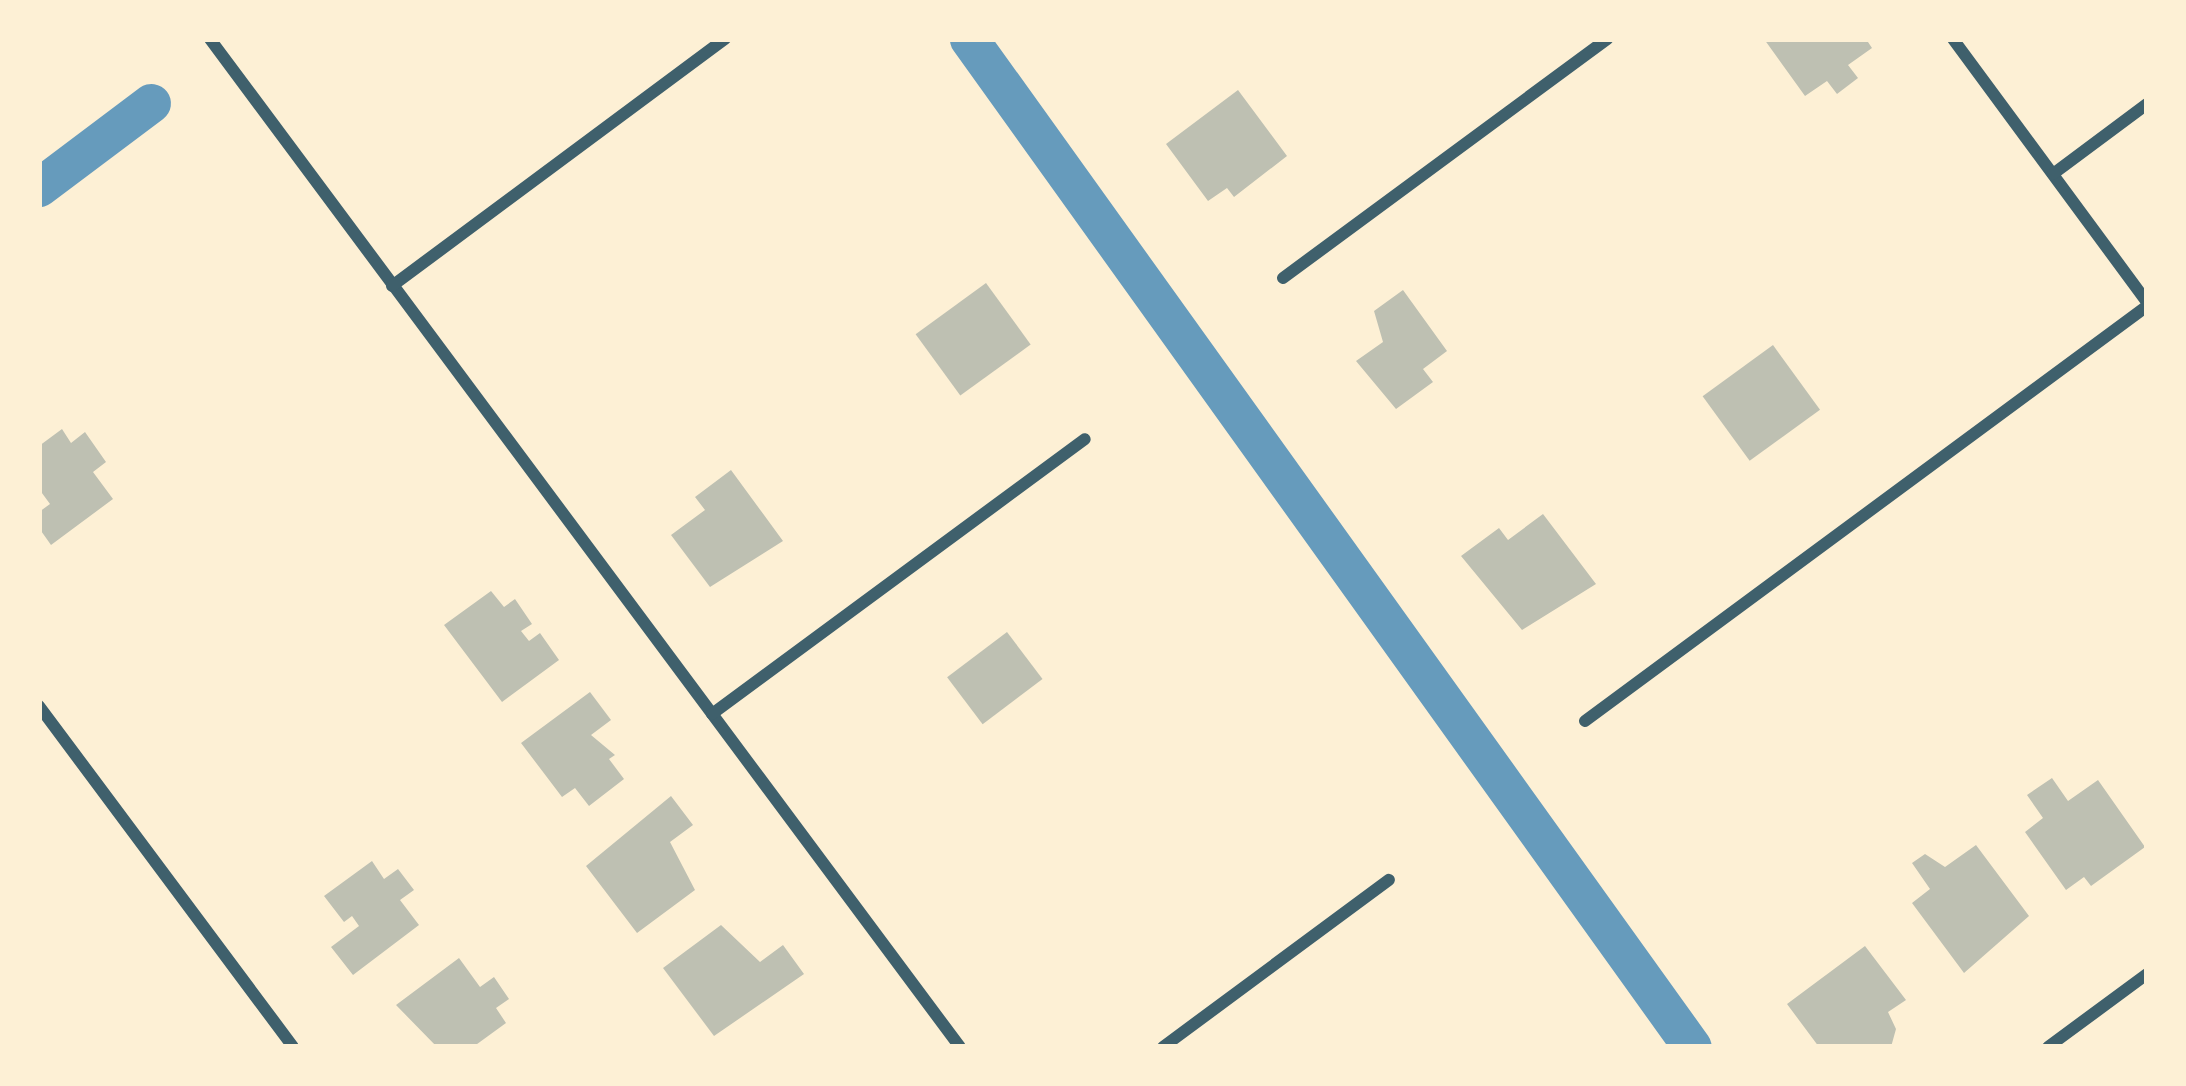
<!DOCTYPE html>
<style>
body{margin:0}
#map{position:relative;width:2186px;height:1086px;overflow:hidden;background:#fdf0d5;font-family:Cabin,sans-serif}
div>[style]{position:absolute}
.canal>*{height:39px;margin:-19.5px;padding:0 19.5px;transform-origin:19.5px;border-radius:19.5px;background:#669bbc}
.building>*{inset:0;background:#bec0b2;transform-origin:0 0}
.minor>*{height:12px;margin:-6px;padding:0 6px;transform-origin:6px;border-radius:6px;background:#3f606c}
span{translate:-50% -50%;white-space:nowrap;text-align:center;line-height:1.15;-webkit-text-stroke:10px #fdf0d5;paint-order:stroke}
.frame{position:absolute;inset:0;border:42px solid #fdf0d5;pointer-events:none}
</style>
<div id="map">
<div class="canal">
<i style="left:969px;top:39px;width:1240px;rotate:54.35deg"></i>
<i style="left:39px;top:187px;width:140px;rotate:-36.9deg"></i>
</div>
<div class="building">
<i style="clip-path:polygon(1764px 39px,1866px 39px,1872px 48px,1848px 65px,1858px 78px,1837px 94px,1827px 81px,1805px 96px)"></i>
<i style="clip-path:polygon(1238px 90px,1287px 156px,1234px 197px,1227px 188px,1208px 201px,1166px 144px)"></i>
<i style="left:986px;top:283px;width:76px;height:87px;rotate:54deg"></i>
<i style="clip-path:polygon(1403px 290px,1447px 351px,1423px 369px,1433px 382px,1396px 409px,1356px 361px,1383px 342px,1374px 311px)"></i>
<i style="left:1773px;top:345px;width:80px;height:87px;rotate:54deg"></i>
<i style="clip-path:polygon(62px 429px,71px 443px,85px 432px,106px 462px,93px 472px,113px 499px,51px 545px,39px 528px,39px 512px,50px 504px,39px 489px,39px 446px)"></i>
<i style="clip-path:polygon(731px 470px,783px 541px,710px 587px,671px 535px,705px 510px,695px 497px)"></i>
<i style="clip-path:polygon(1543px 514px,1596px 584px,1522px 630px,1461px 556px,1499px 528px,1508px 540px)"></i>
<i style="clip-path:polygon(491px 591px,504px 607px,515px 599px,532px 624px,521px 631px,529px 641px,540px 633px,559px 660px,502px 702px,444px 625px)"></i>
<i style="left:1007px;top:632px;width:59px;height:75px;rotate:53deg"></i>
<i style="clip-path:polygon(590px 692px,611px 720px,591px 735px,615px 755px,609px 759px,624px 779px,589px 806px,575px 788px,562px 797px,521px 743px)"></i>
<i style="clip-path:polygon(2052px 778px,2068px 801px,2098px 780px,2145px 847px,2091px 886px,2084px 877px,2066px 890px,2025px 832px,2043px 818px,2027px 795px)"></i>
<i style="clip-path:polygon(671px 796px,693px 825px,670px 842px,695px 890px,637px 933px,586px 866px)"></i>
<i style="clip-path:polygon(1976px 845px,2029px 916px,1964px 973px,1912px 903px,1930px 889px,1912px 863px,1925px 854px,1945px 867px)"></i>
<i style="clip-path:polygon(372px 861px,384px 879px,398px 869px,414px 890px,400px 900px,419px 925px,353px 975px,331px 947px,359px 926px,352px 916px,344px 922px,324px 896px)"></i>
<i style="clip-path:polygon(721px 925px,760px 962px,783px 945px,804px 974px,714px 1036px,663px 968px)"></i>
<i style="clip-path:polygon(1865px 946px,1906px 1000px,1888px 1012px,1896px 1029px,1891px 1047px,1819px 1047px,1787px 1004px)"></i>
<i style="clip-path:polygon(459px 958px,480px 987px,494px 977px,509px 999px,496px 1008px,506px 1023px,473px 1047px,437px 1047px,396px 1005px)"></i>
</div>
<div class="minor">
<i style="left:210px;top:39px;width:1256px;rotate:53.35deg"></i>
<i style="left:1953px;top:39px;width:327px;rotate:53.6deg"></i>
<i style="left:2053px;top:174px;width:117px;rotate:-36.7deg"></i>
<i style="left:1283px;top:278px;width:403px;rotate:-36.4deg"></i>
<i style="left:392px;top:286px;width:415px;rotate:-36.6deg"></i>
<i style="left:39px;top:706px;width:425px;rotate:53.3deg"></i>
<i style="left:712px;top:714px;width:463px;rotate:-36.4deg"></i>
<i style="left:1585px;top:721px;width:699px;rotate:-36.44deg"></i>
<i style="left:1163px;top:1047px;width:281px;rotate:-36.5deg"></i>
<i style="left:2048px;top:1047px;width:123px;rotate:-36.4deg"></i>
</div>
<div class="frame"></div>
</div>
